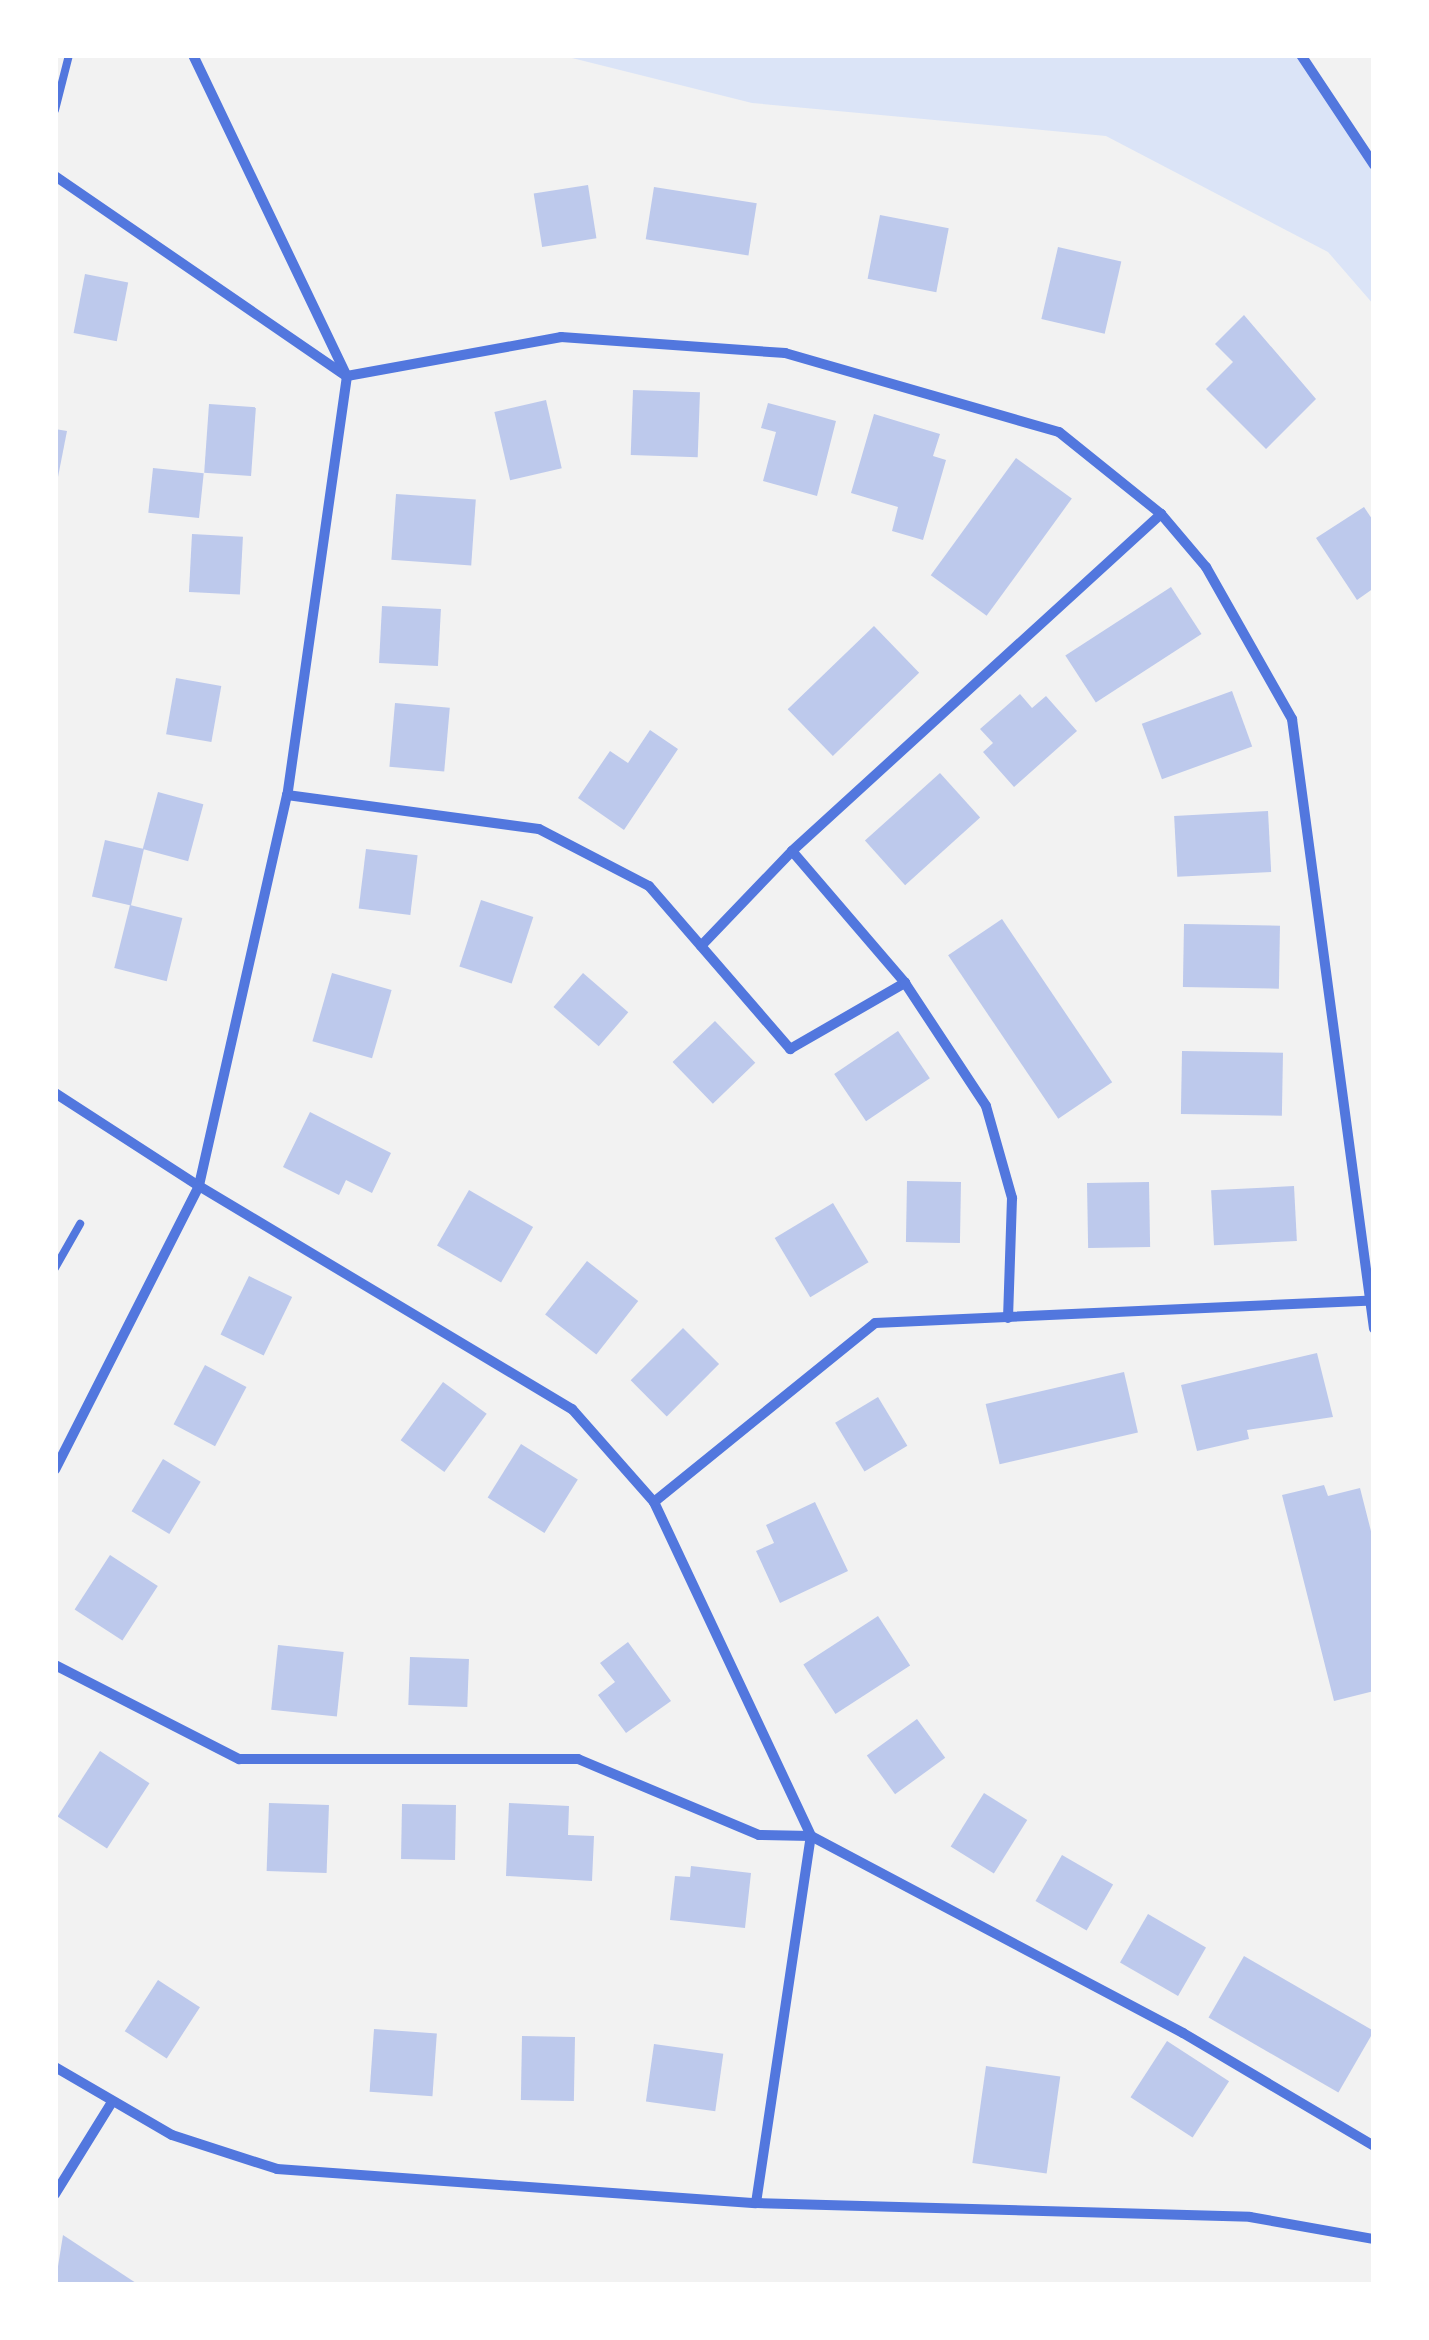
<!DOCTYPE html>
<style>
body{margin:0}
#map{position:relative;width:1429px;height:2340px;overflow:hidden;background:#f2f2f2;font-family:Raleway,sans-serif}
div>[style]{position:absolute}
.green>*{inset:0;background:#dbe4f7}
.building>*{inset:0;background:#bdc9ec;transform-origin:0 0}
.service>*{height:8px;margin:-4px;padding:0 4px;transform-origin:4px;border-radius:4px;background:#5277de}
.minor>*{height:10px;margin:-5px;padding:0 5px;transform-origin:5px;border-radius:5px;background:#5277de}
span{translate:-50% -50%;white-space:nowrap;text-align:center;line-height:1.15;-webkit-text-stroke:10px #fff;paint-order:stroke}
.frame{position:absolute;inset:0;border:58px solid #fff;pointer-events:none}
</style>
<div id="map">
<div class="green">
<i style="clip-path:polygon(560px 55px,1301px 55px,1374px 165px,1374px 305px,1328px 252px,1106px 136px,752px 103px)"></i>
</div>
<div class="building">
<i style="left:588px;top:185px;width:54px;height:55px;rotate:81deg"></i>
<i style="left:654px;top:187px;width:104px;height:53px;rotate:9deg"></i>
<i style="left:880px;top:215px;width:70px;height:65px;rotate:11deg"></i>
<i style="left:1058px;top:247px;width:65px;height:74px;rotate:13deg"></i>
<i style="left:85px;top:274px;width:44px;height:60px;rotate:11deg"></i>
<i style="clip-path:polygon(1244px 315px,1316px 399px,1266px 449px,1206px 389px,1233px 362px,1215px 344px)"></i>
<i style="left:633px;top:390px;width:67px;height:65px;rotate:2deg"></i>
<i style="left:546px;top:400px;width:70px;height:53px;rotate:77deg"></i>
<i style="clip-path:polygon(768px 403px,836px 421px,817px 496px,763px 481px,776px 432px,761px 428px)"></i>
<i style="left:209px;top:404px;width:47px;height:69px;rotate:4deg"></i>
<i style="clip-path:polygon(874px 414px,940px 434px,933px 456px,946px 460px,923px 540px,892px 531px,898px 507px,851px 493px)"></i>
<i style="clip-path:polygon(55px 429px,67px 431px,57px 482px,55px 482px)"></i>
<i style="left:1016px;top:458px;width:69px;height:145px;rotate:36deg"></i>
<i style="left:153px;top:468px;width:51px;height:45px;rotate:6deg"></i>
<i style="left:396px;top:494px;width:80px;height:66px;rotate:4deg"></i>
<i style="clip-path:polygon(1364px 507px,1374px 522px,1374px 588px,1357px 600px,1316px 538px)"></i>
<i style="left:192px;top:534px;width:51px;height:58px;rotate:3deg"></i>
<i style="left:1171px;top:587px;width:56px;height:126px;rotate:57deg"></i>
<i style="left:382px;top:606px;width:59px;height:57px;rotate:3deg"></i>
<i style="left:874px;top:626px;width:65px;height:120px;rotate:46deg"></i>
<i style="left:176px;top:678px;width:46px;height:57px;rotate:10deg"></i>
<i style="left:1232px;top:691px;width:59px;height:96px;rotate:70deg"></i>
<i style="clip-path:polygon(1020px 694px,1032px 708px,1046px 696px,1077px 731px,1014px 787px,983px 752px,993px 743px,980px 729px)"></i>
<i style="left:395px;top:703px;width:55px;height:64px;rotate:5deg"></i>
<i style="clip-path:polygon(650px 730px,678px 749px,624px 830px,578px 798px,610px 751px,628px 763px)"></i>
<i style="left:940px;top:773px;width:60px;height:101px;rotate:48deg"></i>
<i style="left:158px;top:792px;width:47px;height:59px;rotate:15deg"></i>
<i style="left:1268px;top:811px;width:61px;height:94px;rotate:87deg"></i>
<i style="left:105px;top:840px;width:40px;height:58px;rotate:13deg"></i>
<i style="left:366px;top:849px;width:52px;height:60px;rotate:7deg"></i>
<i style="left:481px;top:900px;width:55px;height:70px;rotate:18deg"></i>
<i style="left:130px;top:905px;width:54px;height:65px;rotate:14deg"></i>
<i style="left:1002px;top:919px;width:197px;height:65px;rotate:56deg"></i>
<i style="left:1184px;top:924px;width:96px;height:63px;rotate:1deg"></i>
<i style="left:332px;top:973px;width:62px;height:71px;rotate:16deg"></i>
<i style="left:583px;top:973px;width:60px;height:45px;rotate:41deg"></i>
<i style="left:715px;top:1021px;width:58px;height:59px;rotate:46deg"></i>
<i style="left:898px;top:1031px;width:57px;height:77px;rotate:56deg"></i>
<i style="left:1182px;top:1051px;width:101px;height:63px;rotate:1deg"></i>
<i style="clip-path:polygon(310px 1112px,391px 1153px,372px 1193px,346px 1180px,339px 1195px,283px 1167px)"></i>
<i style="left:907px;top:1181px;width:54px;height:61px;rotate:1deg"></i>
<i style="left:1149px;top:1182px;width:65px;height:62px;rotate:89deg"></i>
<i style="left:1294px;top:1186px;width:55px;height:83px;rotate:87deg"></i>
<i style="left:469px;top:1190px;width:74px;height:64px;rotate:30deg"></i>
<i style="left:833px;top:1203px;width:69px;height:68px;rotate:59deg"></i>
<i style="left:587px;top:1261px;width:65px;height:68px;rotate:38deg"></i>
<i style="left:249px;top:1276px;width:48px;height:65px;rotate:26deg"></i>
<i style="left:683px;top:1328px;width:51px;height:74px;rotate:45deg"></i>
<i style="clip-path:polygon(1317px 1353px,1333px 1417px,1247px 1430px,1249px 1439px,1197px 1451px,1181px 1385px)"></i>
<i style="left:205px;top:1365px;width:47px;height:67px;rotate:28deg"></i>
<i style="left:1124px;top:1372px;width:62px;height:142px;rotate:77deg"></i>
<i style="left:443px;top:1382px;width:54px;height:72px;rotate:36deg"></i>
<i style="left:878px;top:1397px;width:57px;height:50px;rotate:59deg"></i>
<i style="left:521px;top:1444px;width:67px;height:63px;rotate:32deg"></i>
<i style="left:163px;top:1459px;width:44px;height:61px;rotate:31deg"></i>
<i style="clip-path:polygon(1324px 1485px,1328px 1496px,1360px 1488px,1374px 1543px,1374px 1691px,1334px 1701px,1282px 1495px)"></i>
<i style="clip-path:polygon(815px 1502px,848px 1571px,780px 1603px,756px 1551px,774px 1543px,766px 1525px)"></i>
<i style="left:110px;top:1555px;width:57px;height:65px;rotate:33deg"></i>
<i style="left:878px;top:1616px;width:59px;height:89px;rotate:57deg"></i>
<i style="clip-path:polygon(628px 1642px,671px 1701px,626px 1733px,598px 1695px,615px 1682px,600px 1663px)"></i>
<i style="left:278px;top:1645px;width:66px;height:65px;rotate:6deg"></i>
<i style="left:410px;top:1657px;width:59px;height:48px;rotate:2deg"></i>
<i style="left:917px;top:1719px;width:48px;height:62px;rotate:54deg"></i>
<i style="left:100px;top:1751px;width:59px;height:78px;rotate:33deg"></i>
<i style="left:984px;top:1793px;width:51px;height:63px;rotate:32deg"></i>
<i style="left:269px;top:1803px;width:60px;height:68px;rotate:2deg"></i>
<i style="clip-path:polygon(509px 1803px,569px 1806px,568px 1835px,594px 1836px,592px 1881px,506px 1876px)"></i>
<i style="left:402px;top:1804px;width:54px;height:55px;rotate:1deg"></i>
<i style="left:1062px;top:1855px;width:59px;height:53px;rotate:30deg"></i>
<i style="clip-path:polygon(691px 1866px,751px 1873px,745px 1928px,670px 1920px,675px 1876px,690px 1877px)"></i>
<i style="left:1148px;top:1914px;width:67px;height:56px;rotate:30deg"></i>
<i style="left:1244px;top:1956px;width:150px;height:71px;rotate:30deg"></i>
<i style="left:158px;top:1980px;width:50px;height:61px;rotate:33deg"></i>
<i style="left:374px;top:2029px;width:63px;height:63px;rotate:4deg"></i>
<i style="left:522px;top:2036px;width:53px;height:64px;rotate:1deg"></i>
<i style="left:1167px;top:2041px;width:74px;height:67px;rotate:33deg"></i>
<i style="left:654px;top:2044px;width:70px;height:58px;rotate:8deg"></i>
<i style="left:986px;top:2066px;width:75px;height:98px;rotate:8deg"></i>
<i style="clip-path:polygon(63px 2235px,139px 2285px,55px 2285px)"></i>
</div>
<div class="service">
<i style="left:55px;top:110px;width:57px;rotate:-75.7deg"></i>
<i style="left:55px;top:1268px;width:51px;rotate:-60.4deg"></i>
</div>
<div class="minor">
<i style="left:193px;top:55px;width:356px;rotate:64.4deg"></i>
<i style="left:347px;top:376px;width:423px;rotate:98.1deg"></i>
<i style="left:287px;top:795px;width:401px;rotate:102.7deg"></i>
<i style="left:199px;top:1186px;width:435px;rotate:30.9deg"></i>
<i style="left:572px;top:1409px;width:124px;rotate:48.6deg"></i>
<i style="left:654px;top:1502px;width:369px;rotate:64.8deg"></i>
<i style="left:811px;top:1836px;width:421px;rotate:27.9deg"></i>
<i style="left:1183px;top:2033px;width:222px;rotate:30.6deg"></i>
<i style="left:1301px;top:55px;width:132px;rotate:56.4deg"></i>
<i style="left:55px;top:176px;width:353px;rotate:34.5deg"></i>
<i style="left:347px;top:376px;width:218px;rotate:-10.3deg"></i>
<i style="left:561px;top:337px;width:225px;rotate:4.1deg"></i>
<i style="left:785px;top:353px;width:285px;rotate:16.1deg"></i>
<i style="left:1059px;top:432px;width:131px;rotate:38.8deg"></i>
<i style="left:1161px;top:514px;width:70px;rotate:49.7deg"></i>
<i style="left:1206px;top:567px;width:175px;rotate:60.5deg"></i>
<i style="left:1292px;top:719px;width:615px;rotate:82.34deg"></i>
<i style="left:287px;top:795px;width:254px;rotate:7.7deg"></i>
<i style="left:539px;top:829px;width:124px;rotate:27.4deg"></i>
<i style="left:649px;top:886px;width:216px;rotate:49.1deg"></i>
<i style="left:790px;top:1049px;width:133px;rotate:-29.9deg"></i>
<i style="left:792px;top:851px;width:174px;rotate:49.4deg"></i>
<i style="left:905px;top:983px;width:147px;rotate:56.6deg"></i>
<i style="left:986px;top:1106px;width:96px;rotate:74.2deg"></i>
<i style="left:1012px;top:1198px;width:120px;rotate:91.9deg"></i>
<i style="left:701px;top:946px;width:132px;rotate:-46.2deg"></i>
<i style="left:792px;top:851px;width:500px;rotate:-42.4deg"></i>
<i style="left:55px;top:1093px;width:171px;rotate:32.9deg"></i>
<i style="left:199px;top:1186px;width:318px;rotate:116.9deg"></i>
<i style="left:654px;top:1502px;width:284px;rotate:-39deg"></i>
<i style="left:875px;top:1323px;width:492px;rotate:-2.6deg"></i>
<i style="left:55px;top:1665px;width:207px;rotate:27.1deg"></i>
<i style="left:239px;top:1759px;width:339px"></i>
<i style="left:578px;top:1759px;width:196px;rotate:22.8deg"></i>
<i style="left:759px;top:1835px;width:52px;rotate:1.1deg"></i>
<i style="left:55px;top:2067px;width:135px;rotate:30.2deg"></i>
<i style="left:172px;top:2135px;width:110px;rotate:17.9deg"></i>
<i style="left:277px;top:2169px;width:480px;rotate:4.1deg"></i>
<i style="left:756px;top:2203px;width:494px;rotate:1.6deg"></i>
<i style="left:1250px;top:2217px;width:126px;rotate:10.1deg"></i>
<i style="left:55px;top:2194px;width:108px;rotate:-58.2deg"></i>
<i style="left:756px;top:2203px;width:371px;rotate:-81.5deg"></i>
</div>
<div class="frame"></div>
</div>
